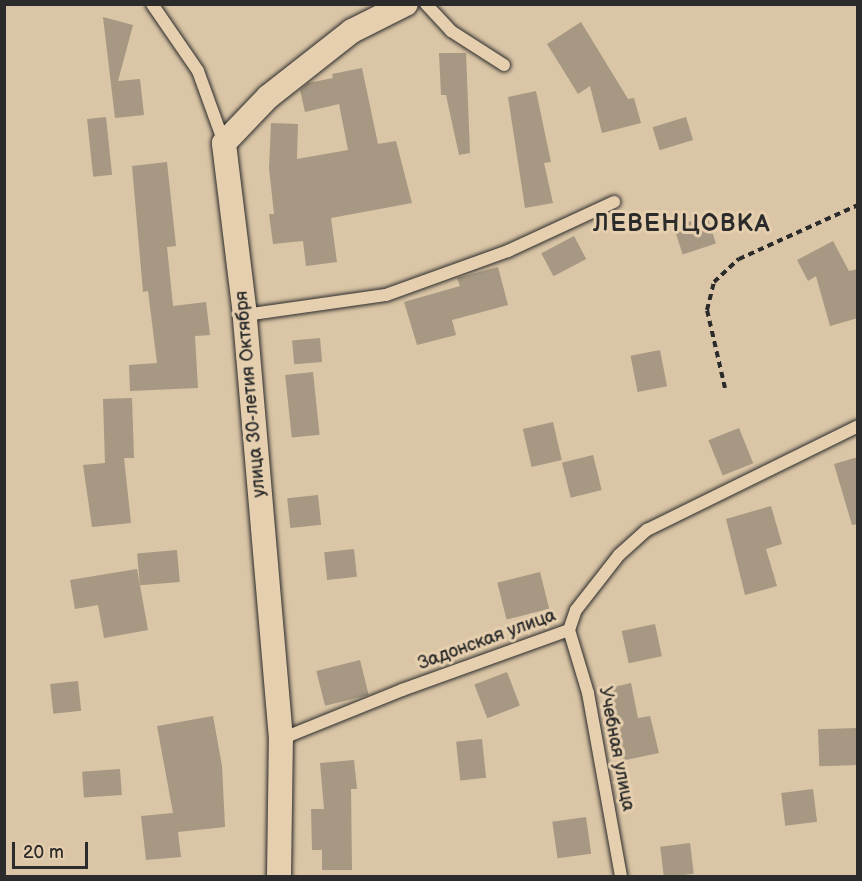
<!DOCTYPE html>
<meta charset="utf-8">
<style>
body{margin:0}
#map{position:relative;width:862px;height:881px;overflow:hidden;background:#dac5a6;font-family:"Balsamiq Sans",sans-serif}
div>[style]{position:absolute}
.building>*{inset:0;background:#a69882;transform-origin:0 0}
.path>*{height:4px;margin-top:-2px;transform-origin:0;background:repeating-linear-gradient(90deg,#2b2b2b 0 6px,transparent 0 10.5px)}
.roads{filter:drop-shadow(0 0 2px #2b2b2b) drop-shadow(0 0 2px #2b2b2b)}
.service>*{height:12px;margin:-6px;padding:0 6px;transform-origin:6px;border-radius:6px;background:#e5cfae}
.minor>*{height:24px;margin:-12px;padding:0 12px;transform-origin:12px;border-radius:12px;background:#e5cfae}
span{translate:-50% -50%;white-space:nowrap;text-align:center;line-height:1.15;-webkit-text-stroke:6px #e5cfae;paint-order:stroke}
.street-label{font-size:18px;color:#2b2b2b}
.district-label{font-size:24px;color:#2b2b2b;font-weight:700;letter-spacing:1.5px}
.frame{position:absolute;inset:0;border:6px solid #2b2b2b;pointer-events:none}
.scale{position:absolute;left:12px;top:842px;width:76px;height:27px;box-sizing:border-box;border:3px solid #2b2b2b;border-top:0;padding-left:8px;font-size:18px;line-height:21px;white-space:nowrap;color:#2b2b2b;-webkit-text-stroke:4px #e5cfae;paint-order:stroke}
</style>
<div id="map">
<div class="building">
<i style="clip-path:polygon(103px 17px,133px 25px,118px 81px,140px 79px,144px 115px,115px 118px)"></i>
<i style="clip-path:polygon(581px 22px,628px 99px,634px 98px,641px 123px,602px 133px,590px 86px,578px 94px,547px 44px)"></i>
<i style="clip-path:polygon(439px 53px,466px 53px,470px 153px,459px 155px,446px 95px,441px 95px)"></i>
<i style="clip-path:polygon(362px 68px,378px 144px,396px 141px,412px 203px,331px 218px,337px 262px,306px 266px,303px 241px,273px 244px,269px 214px,274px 214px,269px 168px,271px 123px,298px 124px,297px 159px,348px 150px,339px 104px,305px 112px,300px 90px,308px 83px,333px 78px,332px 74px)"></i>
<i style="clip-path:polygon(536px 91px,551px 162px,544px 163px,553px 203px,525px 208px,508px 97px)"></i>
<i style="left:106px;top:117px;width:58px;height:19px;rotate:84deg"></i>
<i style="left:686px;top:117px;width:24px;height:35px;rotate:73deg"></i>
<i style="clip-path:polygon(167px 162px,176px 246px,167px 247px,173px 306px,206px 302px,210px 335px,195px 336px,198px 388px,130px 391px,129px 365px,157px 363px,148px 291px,143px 292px,132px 166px)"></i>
<i style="left:707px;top:216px;width:29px;height:35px;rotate:72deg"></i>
<i style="left:574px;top:236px;width:26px;height:37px;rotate:62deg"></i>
<i style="clip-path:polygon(833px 241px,849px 271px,858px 269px,858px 318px,830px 326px,816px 276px,808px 281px,797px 260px)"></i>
<i style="clip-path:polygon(498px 267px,508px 305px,452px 320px,456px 335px,417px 345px,404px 302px,460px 286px,457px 278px)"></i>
<i style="left:320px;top:338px;width:24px;height:28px;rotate:85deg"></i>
<i style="left:660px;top:350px;width:37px;height:30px;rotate:79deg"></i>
<i style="left:313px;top:372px;width:63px;height:28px;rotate:84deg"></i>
<i style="clip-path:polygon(132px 398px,134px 458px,124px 458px,131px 523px,92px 527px,83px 465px,105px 463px,103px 399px)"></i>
<i style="left:553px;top:422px;width:39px;height:31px;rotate:77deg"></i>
<i style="left:739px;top:428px;width:38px;height:33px;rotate:68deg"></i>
<i style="left:593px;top:455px;width:36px;height:32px;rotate:76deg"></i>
<i style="clip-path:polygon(858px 457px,858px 524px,852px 525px,834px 464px)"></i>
<i style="left:318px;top:495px;width:30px;height:31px;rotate:84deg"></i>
<i style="clip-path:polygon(771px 506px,782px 544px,766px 549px,777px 586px,745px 595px,726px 519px)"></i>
<i style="left:354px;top:549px;width:28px;height:30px;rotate:84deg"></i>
<i style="left:177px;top:550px;width:32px;height:40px;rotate:85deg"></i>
<i style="clip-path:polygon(137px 569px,148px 630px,104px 638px,98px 605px,75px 609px,70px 580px)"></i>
<i style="left:540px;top:572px;width:38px;height:44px;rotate:76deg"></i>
<i style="left:655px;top:624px;width:33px;height:34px;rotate:78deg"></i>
<i style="left:360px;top:660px;width:36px;height:45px;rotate:76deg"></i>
<i style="left:507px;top:672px;width:36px;height:35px;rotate:69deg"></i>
<i style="left:78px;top:681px;width:30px;height:28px;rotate:84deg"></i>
<i style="clip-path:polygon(631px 683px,638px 718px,650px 716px,659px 753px,621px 761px,605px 689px)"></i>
<i style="clip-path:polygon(213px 716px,222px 766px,225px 827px,178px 832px,181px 857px,146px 860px,141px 816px,173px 813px,157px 726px)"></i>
<i style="left:856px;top:728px;width:37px;height:38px;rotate:88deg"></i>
<i style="left:482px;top:739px;width:39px;height:26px;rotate:84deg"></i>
<i style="clip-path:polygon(354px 760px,357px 789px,351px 789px,352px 870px,322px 870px,322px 850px,312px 850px,311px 809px,324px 809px,320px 763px)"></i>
<i style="left:120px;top:769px;width:26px;height:38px;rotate:86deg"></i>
<i style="left:813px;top:789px;width:33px;height:32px;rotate:83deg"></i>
<i style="left:586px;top:817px;width:37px;height:34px;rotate:82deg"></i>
<i style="left:690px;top:843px;width:31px;height:30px;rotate:83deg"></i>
</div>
<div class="path">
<i style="left:725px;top:388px;width:80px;rotate:-103deg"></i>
<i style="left:707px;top:310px;width:29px;rotate:-76deg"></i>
<i style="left:714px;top:282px;width:34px;rotate:-43deg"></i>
<i style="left:739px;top:259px;width:131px;rotate:-24.4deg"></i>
</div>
<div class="roads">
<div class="service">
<i style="left:152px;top:4px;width:81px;rotate:55.5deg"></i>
<i style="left:198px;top:71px;width:77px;rotate:70.1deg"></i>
<i style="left:426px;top:4px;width:37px;rotate:47deg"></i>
<i style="left:451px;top:31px;width:63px;rotate:32.7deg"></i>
<i style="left:245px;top:315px;width:142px;rotate:-8.1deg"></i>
<i style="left:386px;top:295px;width:130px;rotate:-19.8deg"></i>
<i style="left:508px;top:251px;width:117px;rotate:-24.8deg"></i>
<i style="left:569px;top:630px;width:66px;rotate:73.2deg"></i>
<i style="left:588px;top:693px;width:186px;rotate:79.8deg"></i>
<i style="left:281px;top:739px;width:131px;rotate:-22deg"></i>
<i style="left:402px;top:690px;width:177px;rotate:-19.8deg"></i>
<i style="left:569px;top:630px;width:21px;rotate:-71deg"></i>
<i style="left:576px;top:610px;width:70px;rotate:-52deg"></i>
<i style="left:619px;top:555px;width:38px;rotate:-42deg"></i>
<i style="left:647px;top:530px;width:235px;rotate:-26.2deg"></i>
</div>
<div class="minor">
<i style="left:279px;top:876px;width:137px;rotate:-89.2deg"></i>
<i style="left:281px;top:739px;width:426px;rotate:-94.9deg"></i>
<i style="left:245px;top:315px;width:173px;rotate:-97deg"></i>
<i style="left:224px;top:143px;width:64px;rotate:-46.3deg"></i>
<i style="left:268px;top:97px;width:107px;rotate:-38.2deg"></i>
<i style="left:352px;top:31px;width:60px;rotate:-26.6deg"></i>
</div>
</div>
<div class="street-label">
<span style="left:251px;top:394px;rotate:-95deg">улица 30-летия Октября</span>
<span style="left:487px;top:640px;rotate:-20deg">Задонская улица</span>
<span style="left:616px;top:749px;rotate:79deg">Учебная улица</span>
</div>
<div class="district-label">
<span style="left:682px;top:224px">ЛЕВЕНЦОВКА</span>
</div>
<div class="frame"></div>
<div class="scale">20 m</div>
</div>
